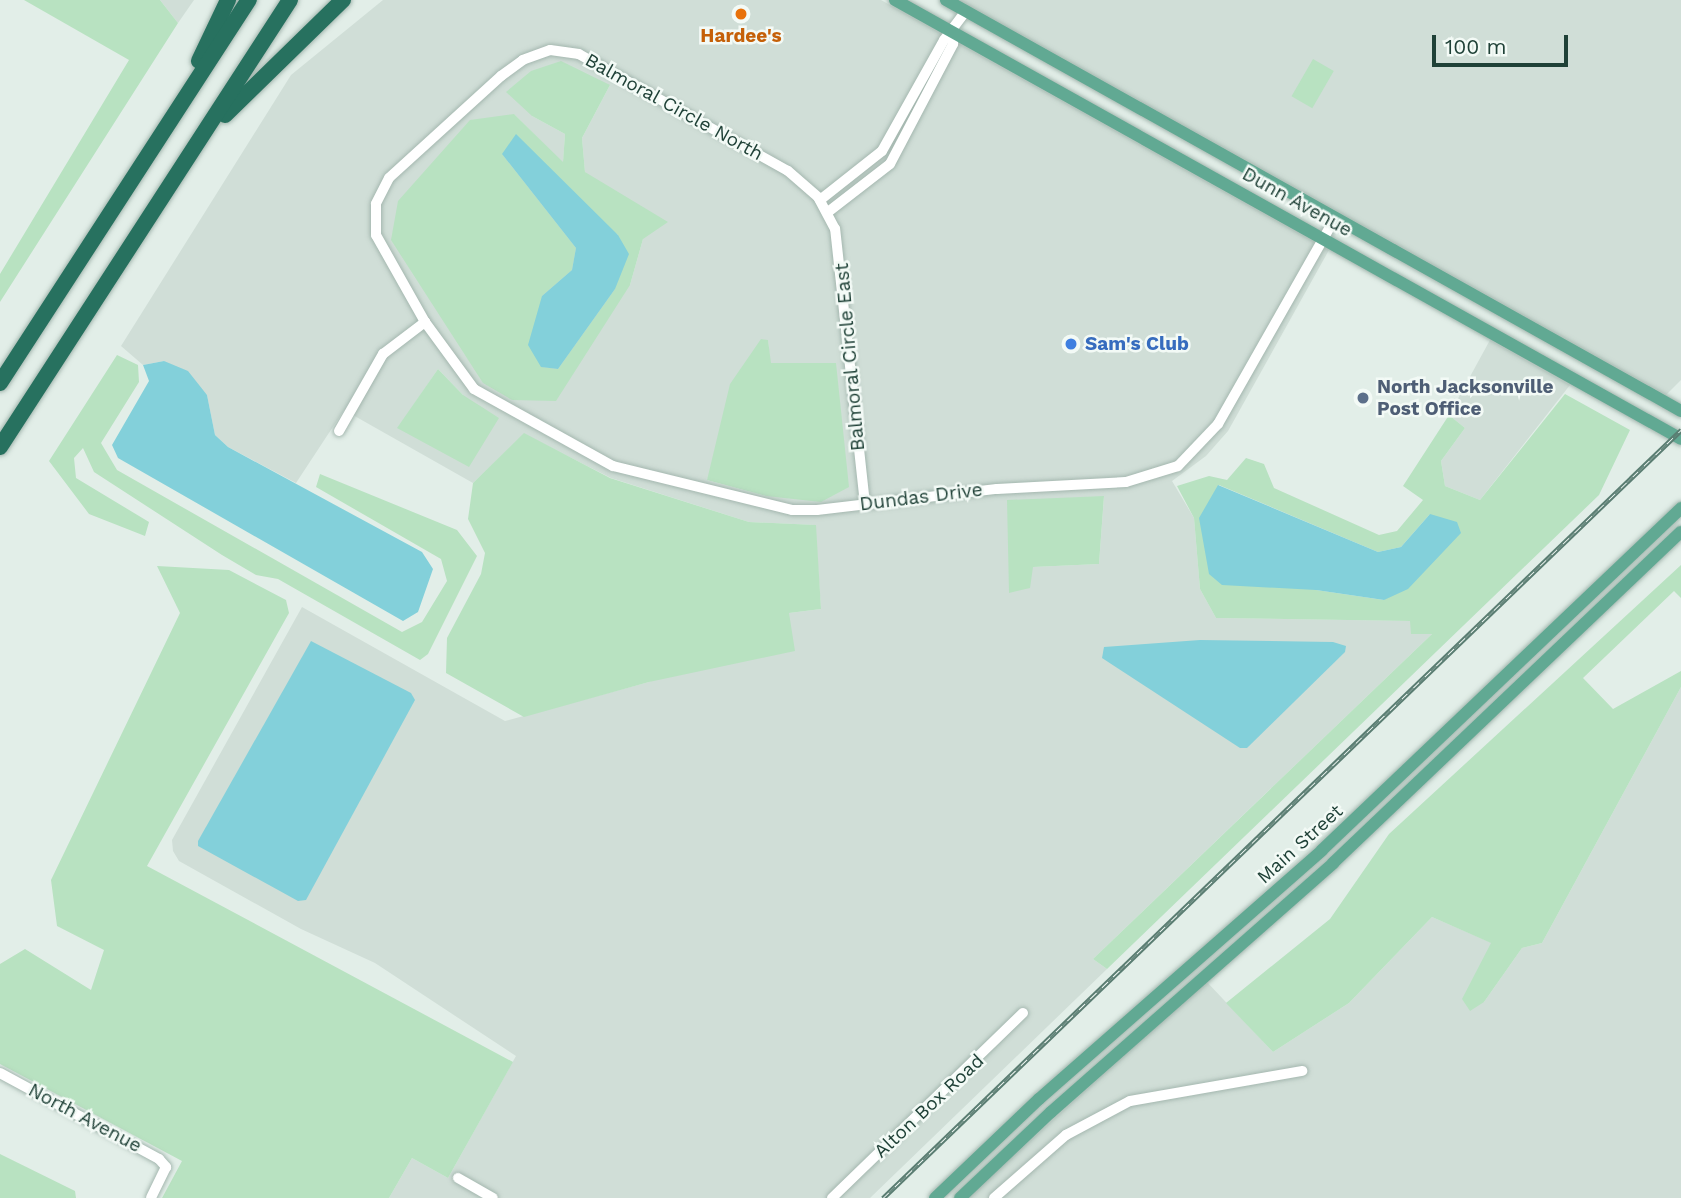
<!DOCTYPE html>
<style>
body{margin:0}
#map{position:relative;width:1681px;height:1198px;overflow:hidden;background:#e2eee8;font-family:"Work Sans",sans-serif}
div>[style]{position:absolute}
.built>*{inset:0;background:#d0ded7}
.green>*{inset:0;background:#b8e2c1;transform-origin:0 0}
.water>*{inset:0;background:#83d0da}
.roads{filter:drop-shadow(0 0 2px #a4b7af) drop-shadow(0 0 2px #a4b7af)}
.minor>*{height:10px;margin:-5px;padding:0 5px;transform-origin:5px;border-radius:5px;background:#fff}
.major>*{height:12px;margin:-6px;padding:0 6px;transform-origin:6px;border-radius:6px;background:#61a993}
.highway>*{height:16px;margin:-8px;padding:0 8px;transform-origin:8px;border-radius:8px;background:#27715f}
.rail>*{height:5px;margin-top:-2.5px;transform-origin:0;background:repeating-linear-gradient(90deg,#f3faf6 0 8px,#5a7d72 0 16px);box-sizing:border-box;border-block:2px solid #5a7d72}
.dots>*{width:19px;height:19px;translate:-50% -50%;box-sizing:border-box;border:4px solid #f3faf6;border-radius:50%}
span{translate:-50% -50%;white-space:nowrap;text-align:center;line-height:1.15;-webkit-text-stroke:5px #f3faf6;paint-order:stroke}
.food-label{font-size:19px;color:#c56008;font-weight:700}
.street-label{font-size:19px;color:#1f4137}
.shop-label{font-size:19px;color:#366cbe;font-weight:700}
.left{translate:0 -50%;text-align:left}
.service-label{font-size:19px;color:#4e5e75;font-weight:700}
.scale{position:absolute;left:1432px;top:35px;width:136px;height:32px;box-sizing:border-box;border:4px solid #1f4137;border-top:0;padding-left:9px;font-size:21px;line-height:24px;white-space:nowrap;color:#1f4137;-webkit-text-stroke:5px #f3faf6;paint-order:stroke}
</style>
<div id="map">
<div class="built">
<i style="clip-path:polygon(160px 0,194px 0,178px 23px)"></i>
<i style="clip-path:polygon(evenodd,383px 0,881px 0,1329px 250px,1228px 431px,1206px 456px,1172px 481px,1194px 518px,1200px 589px,1216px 618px,1411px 621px,1433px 633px,1093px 959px,1107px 969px,870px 1198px,389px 1198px,412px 1158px,448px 1178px,516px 1056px,375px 963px,301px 929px,179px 861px,173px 851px,172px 840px,302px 607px,505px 721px,649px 682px,789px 613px,821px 609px,815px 525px,749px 522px,611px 478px,524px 434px,473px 483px,344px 410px,296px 483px,228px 447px,215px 435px,207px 395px,164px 361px,143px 365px,121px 346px,291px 75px,383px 0,610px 85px,582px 138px,585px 172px,643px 239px,630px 285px,514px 114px,563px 163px,565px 134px,532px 116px,610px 85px,383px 0,768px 340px,770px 363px,766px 496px,707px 480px,768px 340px,383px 0,438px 369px,463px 395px,398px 428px,438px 369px,383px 0,1104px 497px,1099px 564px,1033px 567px,1104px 497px)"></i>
<i style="clip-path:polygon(959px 0,1681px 0,1681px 380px,1666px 395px)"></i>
<i style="clip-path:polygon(1490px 340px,1570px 385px,1480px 500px,1445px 486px,1441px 461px,1465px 428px,1449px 415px)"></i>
<i style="clip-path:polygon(1681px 687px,1681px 1198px,967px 1198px,1206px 981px,1273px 1052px,1349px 1003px,1432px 917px,1492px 943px,1463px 999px,1484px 1002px,1522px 948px,1542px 943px)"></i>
</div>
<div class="green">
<i style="clip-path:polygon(24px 0,160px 0,178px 23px,0 302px,0 274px,129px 60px)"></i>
<i style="left:1313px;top:59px;width:24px;height:43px;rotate:30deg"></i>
<i style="clip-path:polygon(evenodd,561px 61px,610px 85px,582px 138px,585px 172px,668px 222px,643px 239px,630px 285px,556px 401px,512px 400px,483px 383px,391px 240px,398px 201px,470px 120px,514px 114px,563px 162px,565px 134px,532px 116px,506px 92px,531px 71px,561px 61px,502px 154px,618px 235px,615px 289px,558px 369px,542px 367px,542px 296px,572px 270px,576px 248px,502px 154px)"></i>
<i style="clip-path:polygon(761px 339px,768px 340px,771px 363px,836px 363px,849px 487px,821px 502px,766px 496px,707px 480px,730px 384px)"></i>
<i style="clip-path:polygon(117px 355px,138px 365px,139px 382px,101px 443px,117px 470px,402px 632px,422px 622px,447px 581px,441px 559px,316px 487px,320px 474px,457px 530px,477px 556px,428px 654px,420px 660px,278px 579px,256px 575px,222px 555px,94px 472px,83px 448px,74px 458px,76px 478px,149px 522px,145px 536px,89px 514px,49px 461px)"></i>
<i style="clip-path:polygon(438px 369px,463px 395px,499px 418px,469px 467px,397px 428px)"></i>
<i style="clip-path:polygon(evenodd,1565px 394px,1630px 430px,1599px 495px,1107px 969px,1093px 959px,1432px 634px,1411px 634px,1410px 621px,1216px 618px,1200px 589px,1194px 518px,1177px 486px,1209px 476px,1227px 480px,1246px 458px,1264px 464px,1274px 488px,1379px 535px,1397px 531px,1423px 500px,1403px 486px,1449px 415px,1465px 428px,1441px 461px,1445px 486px,1480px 500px,1565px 394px,1219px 485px,1378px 552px,1401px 547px,1430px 514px,1384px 600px,1316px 590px,1200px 518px,1219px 485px)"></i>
<i style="clip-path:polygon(524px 433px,610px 478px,749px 522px,816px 525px,821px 609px,789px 613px,795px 651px,649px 682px,524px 717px,446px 673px,447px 638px,481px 574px,485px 553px,468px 519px,473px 483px)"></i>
<i style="clip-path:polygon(1104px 496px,1099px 564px,1033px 567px,1030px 588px,1009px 593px,1007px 500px)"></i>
<i style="clip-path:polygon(1681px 565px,1681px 598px,1674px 591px,1583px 678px,1613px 709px,1681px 671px,1681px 687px,1542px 943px,1522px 948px,1484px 1002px,1470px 1011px,1462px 999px,1491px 943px,1432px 917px,1349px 1003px,1273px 1052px,1226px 1003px,1330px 919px,1389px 834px)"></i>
<i style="clip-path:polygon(157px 566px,229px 570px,286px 600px,289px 613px,147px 866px,513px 1062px,448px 1178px,412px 1158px,389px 1198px,162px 1198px,182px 1161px,0 1064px,0 964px,25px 949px,91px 990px,104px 950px,57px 926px,51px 880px,180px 613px)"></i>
<i style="clip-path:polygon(0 1154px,75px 1191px,76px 1198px,0 1198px)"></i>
</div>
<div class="water">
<i style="clip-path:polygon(516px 134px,618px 235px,629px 254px,615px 289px,558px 369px,541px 367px,528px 345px,542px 296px,572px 270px,576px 248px,502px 154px)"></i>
<i style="clip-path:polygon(164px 361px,188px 371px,207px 395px,215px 435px,228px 447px,422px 552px,433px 569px,418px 612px,403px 621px,118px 458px,112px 445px,149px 381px,143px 365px)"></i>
<i style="clip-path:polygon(1218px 485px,1378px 552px,1401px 547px,1430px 514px,1457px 522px,1461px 533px,1408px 589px,1384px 600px,1316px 590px,1222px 585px,1209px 574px,1199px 518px)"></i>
<i style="clip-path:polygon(1200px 640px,1333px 642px,1346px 646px,1345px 652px,1247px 748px,1240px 748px,1102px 658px,1104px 647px)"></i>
<i style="clip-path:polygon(311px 641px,411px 693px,415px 700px,306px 900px,298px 901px,198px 846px,198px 841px)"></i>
</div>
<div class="roads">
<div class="minor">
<i style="left:820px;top:200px;width:79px;rotate:-38.3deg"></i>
<i style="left:882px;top:151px;width:127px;rotate:-60.8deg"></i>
<i style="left:944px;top:40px;width:36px;rotate:-53deg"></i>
<i style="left:828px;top:212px;width:78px;rotate:-37.7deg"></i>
<i style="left:890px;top:164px;width:136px;rotate:-62.3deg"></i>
<i style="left:953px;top:44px;width:11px;rotate:-90deg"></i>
<i style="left:339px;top:431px;width:89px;rotate:-60.3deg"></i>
<i style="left:383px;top:354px;width:53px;rotate:-37.3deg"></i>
<i style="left:865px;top:504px;width:277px;rotate:-96.2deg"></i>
<i style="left:835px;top:229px;width:36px;rotate:-118deg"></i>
<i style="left:818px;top:197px;width:40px;rotate:-139deg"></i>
<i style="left:788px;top:171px;width:240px;rotate:-150.8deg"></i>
<i style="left:579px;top:54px;width:29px;rotate:-172deg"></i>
<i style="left:550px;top:50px;width:29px;rotate:160deg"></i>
<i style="left:523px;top:60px;width:27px;rotate:144deg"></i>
<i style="left:501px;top:76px;width:151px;rotate:137.7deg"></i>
<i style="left:389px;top:178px;width:29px;rotate:117deg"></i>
<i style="left:376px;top:204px;width:31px;rotate:90deg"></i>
<i style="left:376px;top:235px;width:100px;rotate:60.6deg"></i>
<i style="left:425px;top:322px;width:83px;rotate:53.8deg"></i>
<i style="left:474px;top:389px;width:159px;rotate:29deg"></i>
<i style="left:613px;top:466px;width:184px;rotate:13.8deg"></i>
<i style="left:792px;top:510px;width:25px"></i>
<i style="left:817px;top:510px;width:181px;rotate:-6.7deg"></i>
<i style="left:997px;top:489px;width:129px;rotate:-3.1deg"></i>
<i style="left:1126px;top:482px;width:54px;rotate:-17.1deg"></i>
<i style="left:1178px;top:466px;width:58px;rotate:-46.4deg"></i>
<i style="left:1218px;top:424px;width:237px;rotate:-60.4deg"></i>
<i style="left:0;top:1073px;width:181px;rotate:28.4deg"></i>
<i style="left:159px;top:1159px;width:11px;rotate:49deg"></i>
<i style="left:166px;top:1167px;width:34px;rotate:116deg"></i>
<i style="left:458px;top:1178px;width:40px;rotate:29.7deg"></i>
<i style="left:832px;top:1198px;width:266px;rotate:-44.1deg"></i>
<i style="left:994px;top:1198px;width:96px;rotate:-41.2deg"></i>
<i style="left:1066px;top:1135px;width:72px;rotate:-28deg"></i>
<i style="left:1130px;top:1101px;width:175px;rotate:-9.9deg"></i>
</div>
<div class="major">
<i style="left:895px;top:0;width:900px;rotate:29.18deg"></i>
<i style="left:946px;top:0;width:842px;rotate:29.21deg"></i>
<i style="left:935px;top:1198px;width:144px;rotate:-43.6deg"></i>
<i style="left:1039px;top:1099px;width:377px;rotate:-41.3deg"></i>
<i style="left:1322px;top:850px;width:496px;rotate:-43.6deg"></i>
<i style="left:960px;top:1198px;width:125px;rotate:-43.4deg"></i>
<i style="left:1051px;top:1112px;width:376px;rotate:-41.4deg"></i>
<i style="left:1333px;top:863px;width:480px;rotate:-43.6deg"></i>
</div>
<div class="highway">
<i style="left:199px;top:61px;width:68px;rotate:-64.6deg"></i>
<i style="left:225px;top:115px;width:165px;rotate:-44.3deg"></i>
<i style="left:0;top:383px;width:457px;rotate:-57deg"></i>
<i style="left:0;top:447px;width:533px;rotate:-57.03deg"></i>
</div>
</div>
<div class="rail">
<i style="left:883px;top:1198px;width:1108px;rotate:-43.9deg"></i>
</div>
<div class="dots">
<i style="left:741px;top:14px;background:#e8710a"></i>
<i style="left:1071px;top:344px;background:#3f7fe0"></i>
<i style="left:1363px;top:398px;background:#5c6f8a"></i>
</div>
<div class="food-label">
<span style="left:741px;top:36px">Hardee's</span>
</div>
<div class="street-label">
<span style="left:674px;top:107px;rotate:29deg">Balmoral Circle North</span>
<span style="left:1297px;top:202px;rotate:29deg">Dunn Avenue</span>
<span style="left:850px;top:357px;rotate:-95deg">Balmoral Circle East</span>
<span style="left:921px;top:497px;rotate:-7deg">Dundas Drive</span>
<span style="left:1300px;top:844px;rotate:-42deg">Main Street</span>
<span style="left:929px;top:1106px;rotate:-43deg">Alton Box Road</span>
<span style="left:85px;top:1118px;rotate:28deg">North Avenue</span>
</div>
<div class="shop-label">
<span class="left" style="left:1085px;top:344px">Sam's Club</span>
</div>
<div class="service-label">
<span class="left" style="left:1377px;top:398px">North Jacksonville<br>Post Office</span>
</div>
<div class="scale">100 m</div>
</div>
